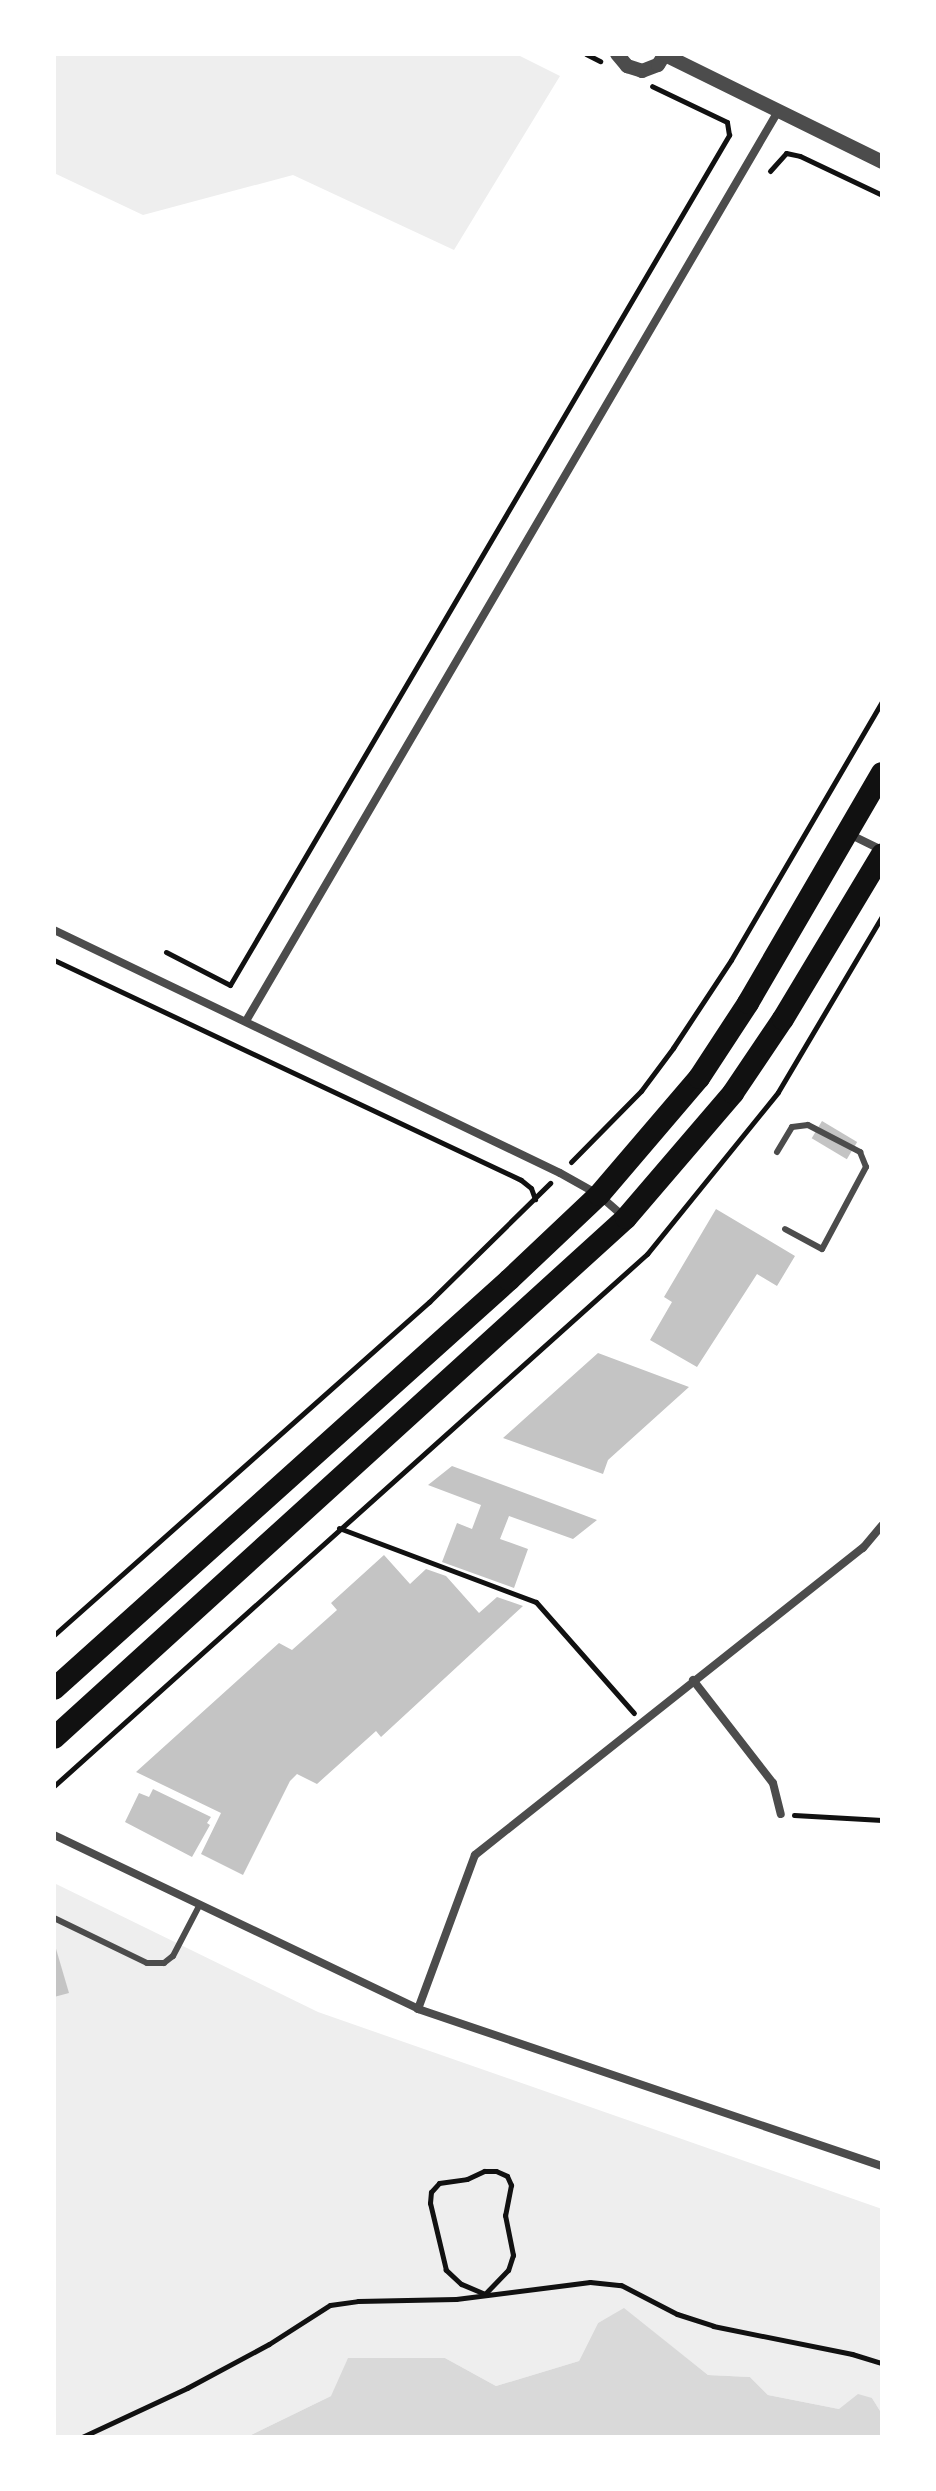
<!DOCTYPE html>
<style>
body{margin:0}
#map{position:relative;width:936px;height:2491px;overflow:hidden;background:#fff;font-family:Montserrat,sans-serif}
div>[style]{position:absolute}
.green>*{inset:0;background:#eee}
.water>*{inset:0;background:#d9d9d9}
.building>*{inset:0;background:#c4c4c4;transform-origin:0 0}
.path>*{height:5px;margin:-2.5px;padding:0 2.5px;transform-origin:2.5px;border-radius:2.5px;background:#111}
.service>*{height:6px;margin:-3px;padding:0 3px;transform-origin:3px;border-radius:3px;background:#4c4c4c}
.minor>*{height:8px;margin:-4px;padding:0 4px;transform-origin:4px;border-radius:4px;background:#4c4c4c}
.tertiary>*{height:14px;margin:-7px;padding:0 7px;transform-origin:7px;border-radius:7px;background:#4c4c4c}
.trunk>*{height:22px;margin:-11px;padding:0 11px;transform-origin:11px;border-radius:11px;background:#111}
span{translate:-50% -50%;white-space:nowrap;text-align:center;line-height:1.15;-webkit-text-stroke:6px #fff;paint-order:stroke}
.frame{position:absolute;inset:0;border:56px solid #fff;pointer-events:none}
</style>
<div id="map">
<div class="green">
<i style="clip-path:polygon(54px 54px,516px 54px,560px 76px,454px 250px,293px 175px,143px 215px,54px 173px)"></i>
<i style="clip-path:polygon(54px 1883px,318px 2012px,882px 2209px,882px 2414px,872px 2398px,839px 2409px,768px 2395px,750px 2377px,708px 2375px,624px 2309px,598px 2323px,579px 2361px,496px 2386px,445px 2358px,331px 2396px,247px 2437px,54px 2437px)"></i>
</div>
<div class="water">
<i style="clip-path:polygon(624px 2308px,708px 2375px,750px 2377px,768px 2395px,839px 2409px,858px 2394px,872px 2398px,882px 2414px,882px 2437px,247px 2437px,331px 2396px,348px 2358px,445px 2358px,496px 2386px,579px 2361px,598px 2323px)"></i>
</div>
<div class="building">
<i style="left:822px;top:1121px;width:41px;height:20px;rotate:31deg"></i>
<i style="clip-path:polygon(716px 1209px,795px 1256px,777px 1286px,757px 1274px,697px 1367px,650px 1340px,672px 1302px,664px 1297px)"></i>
<i style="clip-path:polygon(598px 1353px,689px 1387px,608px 1460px,603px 1474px,503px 1438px)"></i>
<i style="clip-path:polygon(452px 1466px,597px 1520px,573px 1539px,509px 1516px,500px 1539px,528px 1549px,514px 1588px,442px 1562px,457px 1523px,472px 1529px,481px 1505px,428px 1485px)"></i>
<i style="clip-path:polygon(384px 1555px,410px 1584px,426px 1569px,446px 1576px,479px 1613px,497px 1597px,523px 1606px,381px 1737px,376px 1731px,317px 1784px,297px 1774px,290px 1781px,243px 1875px,201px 1854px,221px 1813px,136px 1772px,279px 1643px,292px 1650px,337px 1610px,331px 1603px)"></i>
<i style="clip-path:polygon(153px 1789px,211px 1817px,207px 1823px,210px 1825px,192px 1857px,125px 1822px,139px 1793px,149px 1797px)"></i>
<i style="clip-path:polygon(54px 1942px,69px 1993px,54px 1997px)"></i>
</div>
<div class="path">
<i style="left:586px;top:54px;width:16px;rotate:27deg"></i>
<i style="left:770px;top:171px;width:24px;rotate:-48deg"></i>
<i style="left:786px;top:153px;width:14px;rotate:12deg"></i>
<i style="left:800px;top:156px;width:91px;rotate:25.4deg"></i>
<i style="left:166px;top:952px;width:72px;rotate:27.3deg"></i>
<i style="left:230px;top:985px;width:986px;rotate:-59.58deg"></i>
<i style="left:729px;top:135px;width:13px;rotate:-99deg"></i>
<i style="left:727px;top:122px;width:83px;rotate:-154.4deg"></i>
<i style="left:54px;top:960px;width:516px;rotate:25.22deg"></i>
<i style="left:521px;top:1180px;width:13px;rotate:39deg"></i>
<i style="left:531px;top:1188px;width:12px;rotate:70deg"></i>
<i style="left:571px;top:1162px;width:100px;rotate:-45.4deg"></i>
<i style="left:641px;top:1091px;width:54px;rotate:-53.3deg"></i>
<i style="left:673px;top:1048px;width:105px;rotate:-56.6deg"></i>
<i style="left:731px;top:960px;width:299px;rotate:-59.7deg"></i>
<i style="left:339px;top:1528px;width:210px;rotate:20.6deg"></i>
<i style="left:536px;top:1602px;width:148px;rotate:48.6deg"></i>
<i style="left:54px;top:1635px;width:502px;rotate:-41.61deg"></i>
<i style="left:429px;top:1302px;width:170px;rotate:-44.5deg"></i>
<i style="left:54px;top:1786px;width:797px;rotate:-41.9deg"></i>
<i style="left:647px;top:1254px;width:208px;rotate:-51deg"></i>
<i style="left:778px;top:1092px;width:204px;rotate:-59.4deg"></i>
<i style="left:794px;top:1815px;width:88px;rotate:3.3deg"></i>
<i style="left:484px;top:2171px;width:12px"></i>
<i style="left:496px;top:2171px;width:12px;rotate:24deg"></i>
<i style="left:507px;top:2176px;width:10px;rotate:66deg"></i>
<i style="left:511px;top:2185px;width:31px;rotate:101deg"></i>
<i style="left:505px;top:2215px;width:41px;rotate:78.7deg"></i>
<i style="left:513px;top:2255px;width:16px;rotate:108deg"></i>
<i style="left:508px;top:2270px;width:33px;rotate:134deg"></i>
<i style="left:485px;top:2294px;width:26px;rotate:-157deg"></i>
<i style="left:461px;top:2284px;width:21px;rotate:-137deg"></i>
<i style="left:446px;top:2270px;width:69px;rotate:-103.4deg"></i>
<i style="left:430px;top:2203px;width:11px;rotate:-85deg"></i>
<i style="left:431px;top:2192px;width:12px;rotate:-48deg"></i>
<i style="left:439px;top:2183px;width:28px;rotate:-8deg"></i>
<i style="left:467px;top:2179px;width:19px;rotate:-25deg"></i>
<i style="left:82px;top:2437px;width:116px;rotate:-25deg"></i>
<i style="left:187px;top:2388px;width:93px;rotate:-28.2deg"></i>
<i style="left:269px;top:2344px;width:72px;rotate:-32.6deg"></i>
<i style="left:330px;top:2305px;width:28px;rotate:-8deg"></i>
<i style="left:358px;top:2301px;width:98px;rotate:-1.2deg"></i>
<i style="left:456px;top:2299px;width:135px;rotate:-7.2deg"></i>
<i style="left:590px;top:2282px;width:31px;rotate:6deg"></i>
<i style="left:621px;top:2285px;width:63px;rotate:27.4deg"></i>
<i style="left:677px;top:2314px;width:38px;rotate:18deg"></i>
<i style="left:713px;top:2326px;width:142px;rotate:11.4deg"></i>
<i style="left:852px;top:2354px;width:31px;rotate:17deg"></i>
</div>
<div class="service">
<i style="left:777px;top:1152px;width:29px;rotate:-59deg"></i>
<i style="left:792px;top:1127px;width:16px;rotate:-7deg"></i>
<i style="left:808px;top:1125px;width:59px;rotate:27.4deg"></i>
<i style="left:860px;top:1152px;width:16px;rotate:68deg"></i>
<i style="left:866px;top:1167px;width:93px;rotate:118.2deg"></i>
<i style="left:822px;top:1249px;width:42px;rotate:-151.6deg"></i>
<i style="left:54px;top:1918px;width:103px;rotate:25.8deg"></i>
<i style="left:147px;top:1963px;width:17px"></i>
<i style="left:164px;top:1963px;width:11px;rotate:-38deg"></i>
<i style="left:173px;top:1956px;width:56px;rotate:-62.5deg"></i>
</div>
<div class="minor">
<i style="left:847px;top:833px;width:39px;rotate:26deg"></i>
<i style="left:54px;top:930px;width:561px;rotate:25.65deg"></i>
<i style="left:560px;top:1173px;width:45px;rotate:29.4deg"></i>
<i style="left:599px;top:1195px;width:33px;rotate:41deg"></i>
<i style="left:246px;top:1021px;width:1052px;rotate:-59.68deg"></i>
<i style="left:693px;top:1680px;width:130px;rotate:52.2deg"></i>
<i style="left:773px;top:1783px;width:32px;rotate:76deg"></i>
<i style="left:54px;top:1835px;width:403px;rotate:25.5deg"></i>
<i style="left:418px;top:2009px;width:490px;rotate:18.7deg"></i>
<i style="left:418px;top:2009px;width:164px;rotate:-69.7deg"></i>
<i style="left:475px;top:1855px;width:495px;rotate:-38.4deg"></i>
<i style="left:863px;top:1548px;width:30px;rotate:-50deg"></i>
</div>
<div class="tertiary">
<i style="left:617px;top:54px;width:16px;rotate:50deg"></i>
<i style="left:627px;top:66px;width:16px;rotate:18deg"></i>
<i style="left:642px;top:71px;width:17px;rotate:-21deg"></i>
<i style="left:658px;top:65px;width:13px;rotate:-58deg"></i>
<i style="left:665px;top:55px;width:242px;rotate:26.2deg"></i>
</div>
<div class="trunk">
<i style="left:54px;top:1689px;width:612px;rotate:-41.95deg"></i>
<i style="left:509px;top:1280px;width:124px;rotate:-43.4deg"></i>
<i style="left:599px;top:1195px;width:154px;rotate:-49.5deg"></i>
<i style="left:699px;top:1078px;width:90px;rotate:-56.8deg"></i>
<i style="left:748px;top:1003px;width:266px;rotate:-59.8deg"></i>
<i style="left:54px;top:1738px;width:773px;rotate:-42.27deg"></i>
<i style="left:626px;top:1218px;width:165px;rotate:-49.4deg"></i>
<i style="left:733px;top:1093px;width:89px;rotate:-56deg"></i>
<i style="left:783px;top:1019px;width:192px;rotate:-59deg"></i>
</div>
<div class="frame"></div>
</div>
